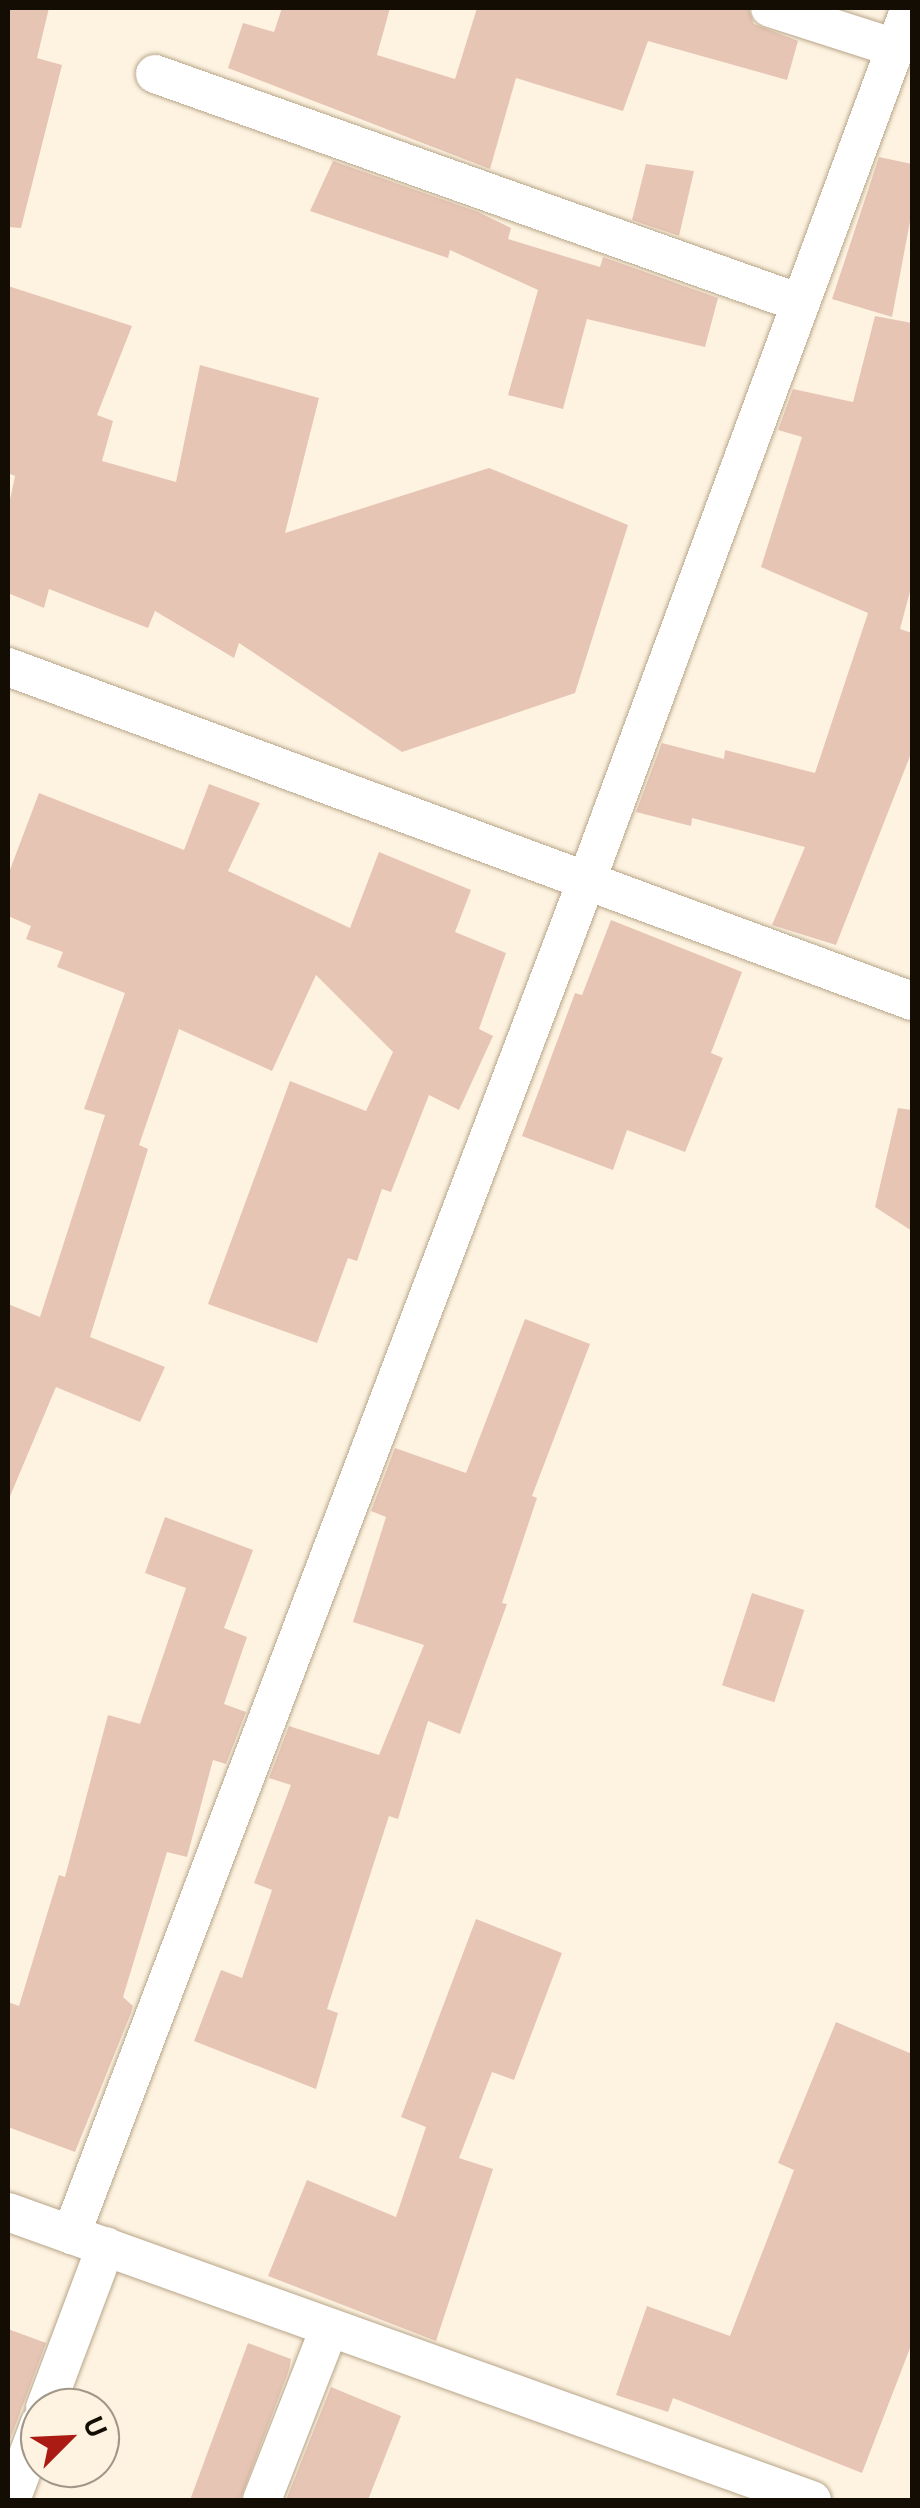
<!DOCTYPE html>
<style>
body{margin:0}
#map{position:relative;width:920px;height:2508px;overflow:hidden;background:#fef3e1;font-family:Ubuntu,sans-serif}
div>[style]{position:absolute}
.building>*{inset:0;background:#e7c5b5;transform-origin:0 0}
.roads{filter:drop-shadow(0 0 2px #b7a589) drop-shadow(0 0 2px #b7a589)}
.minor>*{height:38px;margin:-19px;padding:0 19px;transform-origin:19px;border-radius:19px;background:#fff}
span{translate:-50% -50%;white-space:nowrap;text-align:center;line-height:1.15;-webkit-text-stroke:8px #fef3e1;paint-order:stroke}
.frame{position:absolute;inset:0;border:10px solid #130d04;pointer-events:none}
.north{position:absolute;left:20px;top:2388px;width:100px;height:100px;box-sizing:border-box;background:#fef3e1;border:2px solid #a09789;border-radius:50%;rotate:66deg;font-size:28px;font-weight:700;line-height:40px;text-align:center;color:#130d04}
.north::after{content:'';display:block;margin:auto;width:35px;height:45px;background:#ac1b13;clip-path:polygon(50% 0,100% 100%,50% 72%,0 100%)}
</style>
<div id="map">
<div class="building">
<i style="clip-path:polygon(8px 8px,49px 8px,37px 58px,62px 65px,21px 228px,8px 227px)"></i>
<i style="clip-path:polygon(282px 8px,390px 8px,377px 55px,455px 79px,477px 8px,748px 8px,754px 24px,798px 41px,787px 80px,648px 41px,623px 111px,516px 78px,490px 169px,228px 68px,243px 23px,274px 32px)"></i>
<i style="clip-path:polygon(879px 157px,912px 164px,912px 211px,892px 317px,832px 299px)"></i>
<i style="clip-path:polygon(333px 161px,478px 212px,511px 228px,508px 239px,600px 267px,603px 257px,718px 298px,705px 347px,587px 319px,563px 409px,508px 395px,538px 290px,450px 250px,448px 258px,310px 211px)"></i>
<i style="clip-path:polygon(646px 164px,694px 171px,679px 236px,632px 220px)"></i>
<i style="clip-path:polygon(8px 286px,132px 326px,97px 415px,113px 421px,102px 461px,176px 482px,200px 365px,319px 398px,285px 533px,489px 468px,628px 525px,575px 693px,402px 752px,239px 643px,234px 658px,155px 611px,148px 628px,49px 589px,44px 608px,8px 593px,8px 509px,15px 476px,8px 473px)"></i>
<i style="clip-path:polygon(875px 316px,912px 323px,912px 584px,900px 629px,912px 633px,912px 751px,836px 945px,772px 925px,805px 847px,692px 818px,691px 826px,636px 812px,662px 743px,724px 759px,725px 750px,815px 773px,868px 613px,761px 567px,802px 437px,778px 430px,793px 389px,853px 402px)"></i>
<i style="clip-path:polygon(209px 784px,260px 803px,228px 871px,350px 928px,379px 852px,471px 890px,455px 932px,506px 953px,479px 1029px,493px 1036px,459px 1110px,429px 1095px,391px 1192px,382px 1189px,357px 1261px,348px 1258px,317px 1343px,208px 1304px,290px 1081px,366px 1111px,393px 1052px,316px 975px,272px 1071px,179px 1029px,139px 1145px,148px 1149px,90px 1337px,165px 1367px,140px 1422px,56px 1387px,8px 1501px,8px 1304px,40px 1317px,105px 1115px,84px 1109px,125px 993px,57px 967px,63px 952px,26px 939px,31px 926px,8px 916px,8px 875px,39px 793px,184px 850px)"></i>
<i style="clip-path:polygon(611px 920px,742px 972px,711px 1053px,723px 1058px,685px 1152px,627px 1130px,613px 1170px,522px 1136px,575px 993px,582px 995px)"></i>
<i style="clip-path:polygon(898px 1108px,912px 1110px,912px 1231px,875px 1207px)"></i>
<i style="clip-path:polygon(525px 1319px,590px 1344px,532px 1496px,537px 1498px,502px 1603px,507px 1604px,460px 1734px,428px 1721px,398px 1819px,389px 1816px,327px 2009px,338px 2013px,316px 2089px,194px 2041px,221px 1970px,242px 1978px,272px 1890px,254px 1883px,291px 1785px,269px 1778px,289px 1726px,379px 1755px,424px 1645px,353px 1622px,386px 1517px,371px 1511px,395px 1448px,466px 1473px)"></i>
<i style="clip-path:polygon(165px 1517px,253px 1550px,224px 1628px,247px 1637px,224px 1704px,246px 1712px,226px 1764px,213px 1760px,187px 1857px,167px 1852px,123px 1997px,133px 2006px,131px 2013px,75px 2152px,8px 2127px,8px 2002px,19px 2006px,59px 1875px,65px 1877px,108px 1715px,140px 1724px,186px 1588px,145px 1573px)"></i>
<i style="left:752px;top:1593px;width:55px;height:97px;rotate:18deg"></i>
<i style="clip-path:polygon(476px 1919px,562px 1953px,514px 2080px,492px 2072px,459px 2158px,493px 2169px,436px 2341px,268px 2276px,307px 2180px,396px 2217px,426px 2127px,401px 2117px)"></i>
<i style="clip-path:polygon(836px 2022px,912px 2054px,912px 2343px,862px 2473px,673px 2398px,668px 2412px,616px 2395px,647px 2306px,730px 2336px,794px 2170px,778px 2163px)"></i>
<i style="clip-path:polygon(8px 2329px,46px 2343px,8px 2445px)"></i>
<i style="clip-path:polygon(248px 2343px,291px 2359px,289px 2370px,240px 2500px,190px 2500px)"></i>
<i style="clip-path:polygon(331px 2387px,401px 2416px,368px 2500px,286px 2500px)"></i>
</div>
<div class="roads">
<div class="minor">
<i style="left:770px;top:8px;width:131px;rotate:17.7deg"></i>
<i style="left:155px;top:74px;width:684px;rotate:19.55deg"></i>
<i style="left:8px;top:667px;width:964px;rotate:20.28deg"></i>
<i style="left:8px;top:2212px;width:854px;rotate:19.71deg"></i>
<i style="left:71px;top:2235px;width:1453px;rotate:-69.16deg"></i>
<i style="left:588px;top:877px;width:927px;rotate:-69.67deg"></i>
<i style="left:45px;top:2408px;width:173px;rotate:-69.4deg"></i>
<i style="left:11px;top:2500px;width:82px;rotate:-69.4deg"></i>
<i style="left:262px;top:2500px;width:180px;rotate:-68.6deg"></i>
</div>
</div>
<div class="frame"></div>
<div class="north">U</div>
</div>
